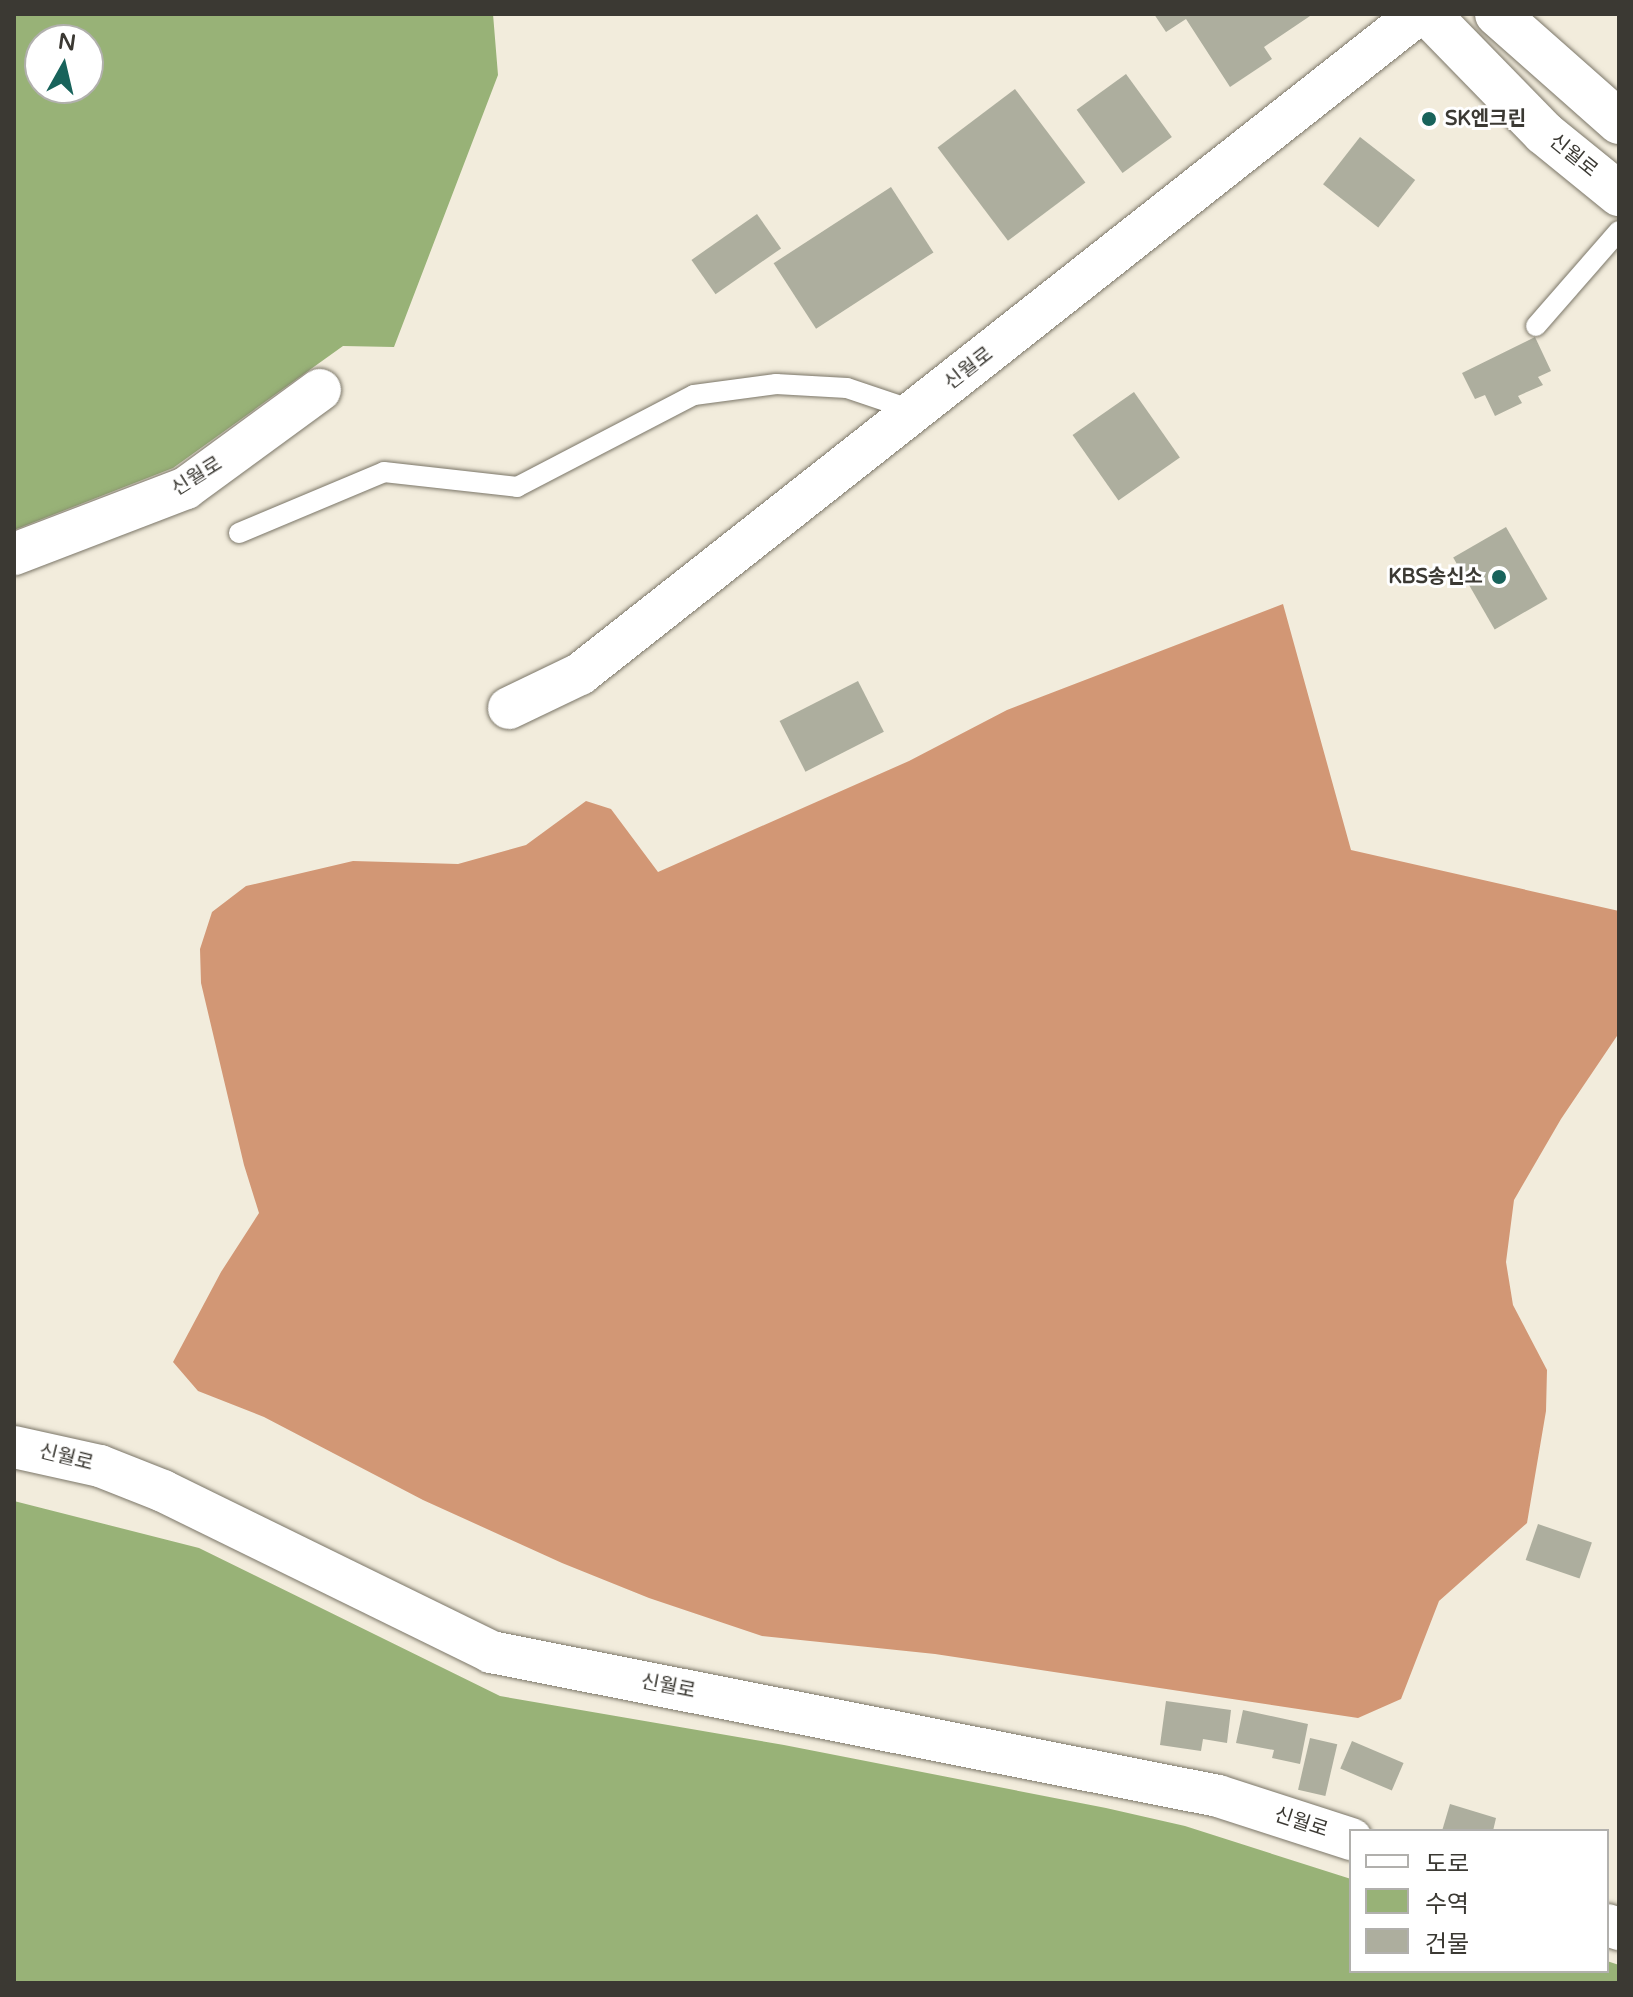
<!DOCTYPE html>
<meta charset="utf-8">
<style>
body{margin:0}
#map{position:relative;width:1633px;height:1997px;overflow:hidden;background:#f2ecdc;font-family:"Varela Round","Noto Sans KR",sans-serif}
div>[style]{position:absolute}
.forest>*{inset:0;background:#d29775}
.water>*{inset:0;background:#98b277}
.building>*{inset:0;background:#adae9e;transform-origin:0 0}
.roads{filter:drop-shadow(0 0 2px #7b7668) drop-shadow(0 0 2px #7b7668)}
.lane>*{height:20px;margin:-10px;padding:0 10px;transform-origin:10px;border-radius:10px;background:#fff}
.street>*{height:42px;margin:-21px;padding:0 21px;transform-origin:21px;border-radius:21px;background:#fff}
.secondary>*{height:44px;margin:-22px;padding:0 22px;transform-origin:22px;border-radius:22px;background:#fff}
.dots>*{width:22px;height:22px;translate:-50% -50%;box-sizing:border-box;border:4px solid #fff;border-radius:50%}
span{translate:-50% -50%;white-space:nowrap;text-align:center;line-height:1.15;-webkit-text-stroke:6px #fff;paint-order:stroke}
.poi-label{font-size:20px;color:#3b3933;font-weight:700}
.left{translate:0 -50%;text-align:left}
.right{translate:-100% -50%;text-align:right}
.street-label{font-size:20px;color:#3b3933}
.frame{position:absolute;inset:0;border:16px solid #3b3933;pointer-events:none}
.legend{position:absolute;left:1349px;top:1829px;width:260px;height:144px;box-sizing:border-box;background:#fff;border:2px solid #b1b0ad;margin:0;padding:10px 14px;list-style:none;font-size:24px;color:#3b3933}
.legend li{display:flex;align-items:center;gap:16px;height:40px}
.legend b{width:40px;border:2px solid #b1b0ad}
.north{position:absolute;left:24px;top:24px;width:80px;height:80px;box-sizing:border-box;background:#fff;border:2px solid #b1b0ad;border-radius:50%;rotate:8deg;font-size:22px;font-weight:700;line-height:32px;text-align:center;color:#3b3933}
.north::after{content:'';display:block;margin:auto;width:28px;height:36px;background:#18635b;clip-path:polygon(50% 0,100% 100%,50% 72%,0 100%)}
</style>
<div id="map">
<div class="forest">
<i style="clip-path:polygon(1283px 604px,1351px 850px,1619px 911px,1619px 1033px,1561px 1119px,1514px 1200px,1506px 1262px,1513px 1305px,1547px 1370px,1546px 1411px,1527px 1523px,1439px 1601px,1401px 1699px,1358px 1718px,935px 1654px,762px 1636px,649px 1598px,562px 1563px,423px 1500px,264px 1417px,198px 1391px,173px 1362px,221px 1272px,259px 1213px,244px 1165px,201px 983px,200px 949px,212px 912px,246px 886px,353px 861px,458px 864px,526px 845px,586px 801px,611px 809px,658px 872px,909px 761px,1007px 710px)"></i>
</div>
<div class="water">
<i style="clip-path:polygon(evenodd,14px 14px,493px 14px,498px 75px,394px 347px,343px 346px,173px 468px,14px 530px,14px 14px,40px 40px,88px 40px,88px 88px,40px 88px,40px 40px)"></i>
<i style="clip-path:polygon(14px 1501px,199px 1548px,500px 1696px,784px 1745px,1106px 1808px,1185px 1826px,1351px 1879px,1351px 1971px,1607px 1971px,1607px 1961px,1619px 1965px,1619px 1983px,14px 1983px)"></i>
</div>
<div class="building">
<i style="clip-path:polygon(1154px 14px,1313px 14px,1264px 47px,1272px 59px,1230px 87px,1186px 19px,1166px 32px)"></i>
<i style="left:1126px;top:74px;width:78px;height:61px;rotate:54deg"></i>
<i style="left:1015px;top:89px;width:117px;height:97px;rotate:53deg"></i>
<i style="left:1360px;top:137px;width:70px;height:60px;rotate:38deg"></i>
<i style="left:891px;top:187px;width:78px;height:140px;rotate:57deg"></i>
<i style="left:757px;top:214px;width:42px;height:80px;rotate:55deg"></i>
<i style="clip-path:polygon(1535px 337px,1551px 371px,1538px 377px,1543px 385px,1518px 396px,1522px 403px,1495px 416px,1485px 395px,1475px 399px,1462px 373px)"></i>
<i style="left:1134px;top:392px;width:80px;height:75px;rotate:55deg"></i>
<i style="left:1506px;top:527px;width:83px;height:61px;rotate:60deg"></i>
<i style="left:858px;top:681px;width:57px;height:88px;rotate:63deg"></i>
<i style="left:1538px;top:1524px;width:57px;height:38px;rotate:19deg"></i>
<i style="clip-path:polygon(1166px 1701px,1231px 1710px,1227px 1743px,1203px 1739px,1201px 1751px,1160px 1745px)"></i>
<i style="clip-path:polygon(1243px 1710px,1308px 1724px,1300px 1764px,1272px 1758px,1274px 1750px,1236px 1743px)"></i>
<i style="left:1310px;top:1738px;width:28px;height:53px;rotate:13deg"></i>
<i style="left:1352px;top:1741px;width:56px;height:30px;rotate:23deg"></i>
<i style="clip-path:polygon(1450px 1804px,1496px 1818px,1493px 1831px,1442px 1831px)"></i>
</div>
<div class="roads">
<div class="lane">
<i style="left:1536px;top:326px;width:126px;rotate:-48.9deg"></i>
<i style="left:239px;top:533px;width:157px;rotate:-22.8deg"></i>
<i style="left:384px;top:472px;width:134px;rotate:6.4deg"></i>
<i style="left:517px;top:487px;width:199px;rotate:-27.5deg"></i>
<i style="left:694px;top:395px;width:83px;rotate:-7.6deg"></i>
<i style="left:776px;top:384px;width:71px;rotate:3.2deg"></i>
<i style="left:847px;top:388px;width:72px;rotate:18.7deg"></i>
</div>
<div class="street">
<i style="left:14px;top:554px;width:184px;rotate:-21deg"></i>
<i style="left:186px;top:488px;width:166px;rotate:-36.2deg"></i>
<i style="left:509px;top:708px;width:79px;rotate:-25.6deg"></i>
<i style="left:580px;top:674px;width:1067px;rotate:-38.22deg"></i>
<i style="left:14px;top:1447px;width:88px;rotate:12.5deg"></i>
<i style="left:100px;top:1466px;width:68px;rotate:21.6deg"></i>
<i style="left:163px;top:1491px;width:365px;rotate:26.1deg"></i>
<i style="left:491px;top:1652px;width:741px;rotate:11.2deg"></i>
<i style="left:1218px;top:1796px;width:140px;rotate:17.9deg"></i>
<i style="left:1607px;top:1925px;width:13px;rotate:18deg"></i>
</div>
<div class="secondary">
<i style="left:1428px;top:14px;width:166px;rotate:45.7deg"></i>
<i style="left:1544px;top:133px;width:97px;rotate:39.1deg"></i>
<i style="left:1497px;top:14px;width:163px;rotate:41.5deg"></i>
</div>
</div>
<div class="dots">
<i style="left:1429px;top:119px;background:#18635b"></i>
<i style="left:1499px;top:577px;background:#18635b"></i>
</div>
<div class="poi-label">
<span class="left" style="left:1445px;top:119px">SK엔크린</span>
<span class="right" style="left:1483px;top:577px">KBS송신소</span>
</div>
<div class="street-label">
<span style="left:1573px;top:156px;rotate:39deg">신월로</span>
<span style="left:969px;top:369px;rotate:-38deg">신월로</span>
<span style="left:197px;top:477px;rotate:-32deg">신월로</span>
<span style="left:66px;top:1458px;rotate:14deg">신월로</span>
<span style="left:668px;top:1687px;rotate:11deg">신월로</span>
<span style="left:1301px;top:1823px;rotate:18deg">신월로</span>
</div>
<div class="frame"></div>
<ul class="legend">
<li><b style="height:10px;background:#fff"></b>도로</li>
<li><b style="height:22px;background:#98b277"></b>수역</li>
<li><b style="height:22px;background:#adae9e"></b>건물</li>
</ul>
<div class="north">N</div>
</div>
